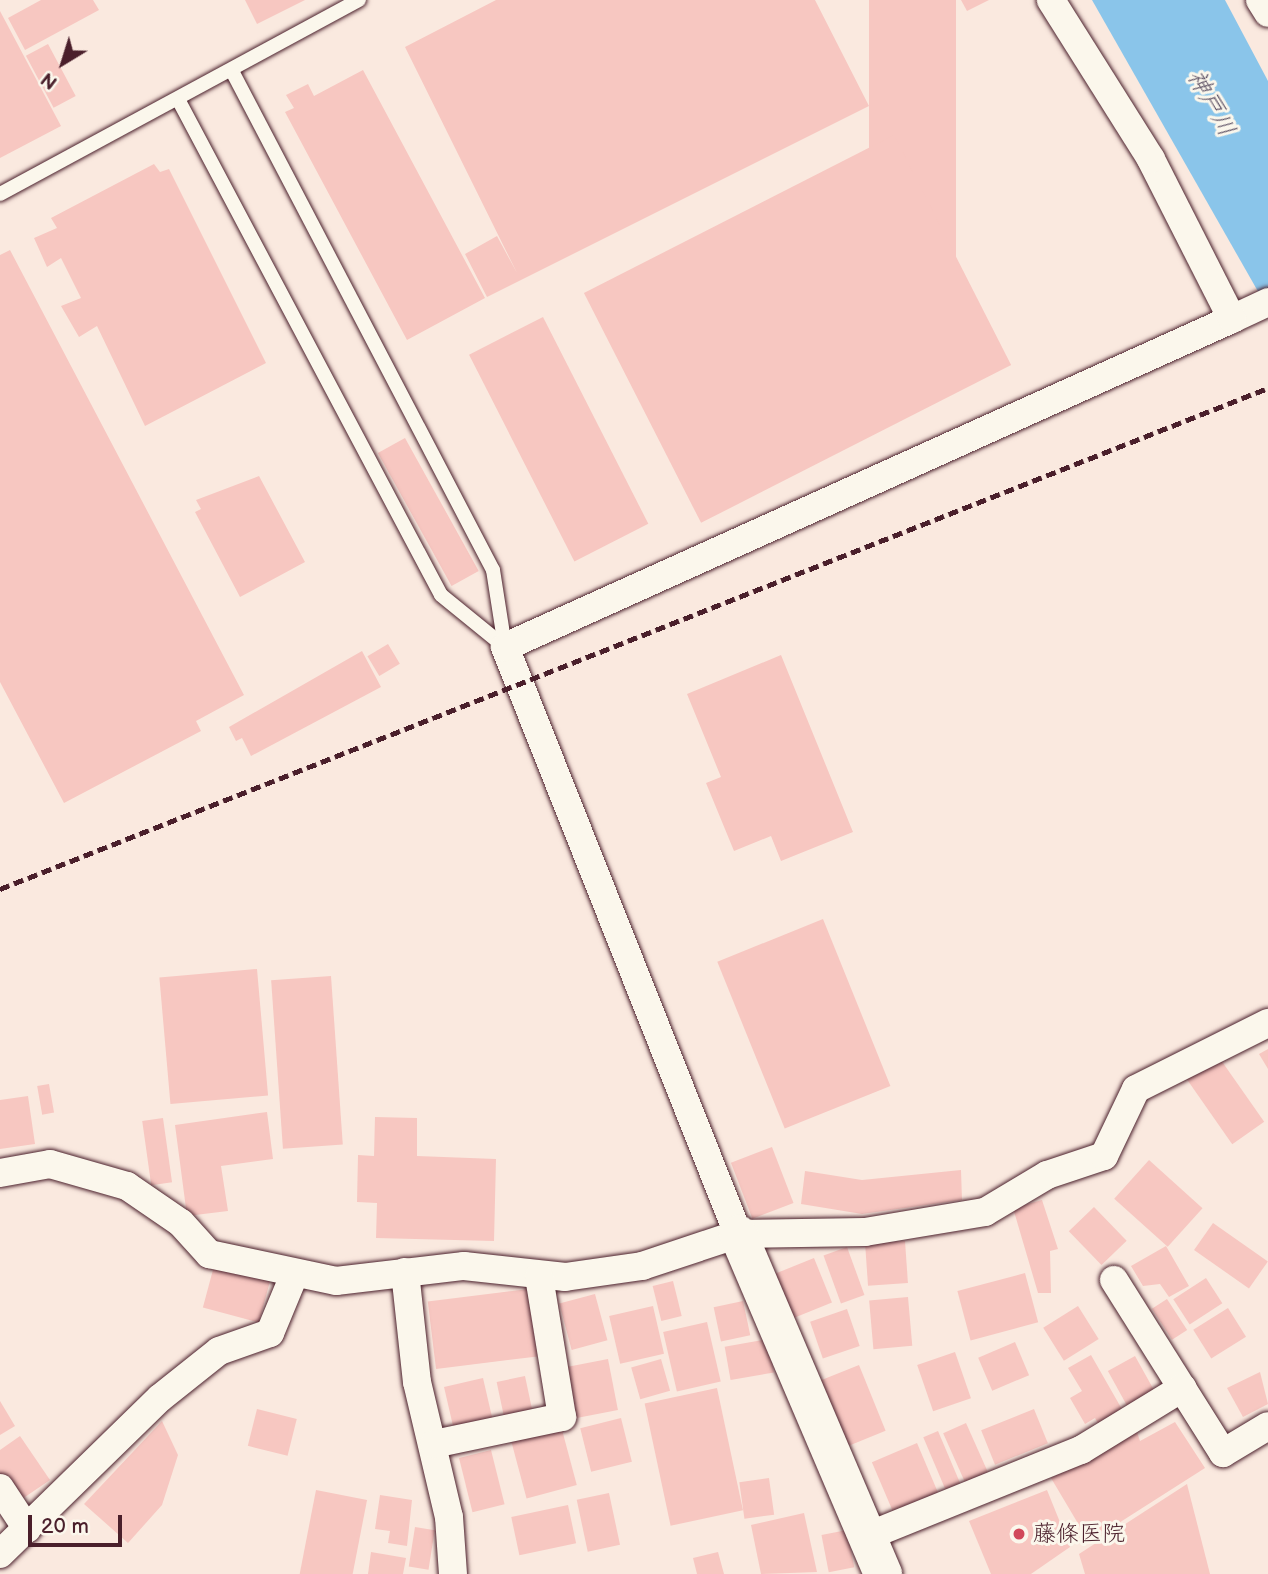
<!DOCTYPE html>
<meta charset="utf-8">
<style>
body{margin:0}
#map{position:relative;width:1268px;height:1574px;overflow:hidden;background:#fae9df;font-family:"Balsamiq Sans","Klee One",sans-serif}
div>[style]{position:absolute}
.water>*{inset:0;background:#8ac5ea}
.building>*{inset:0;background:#f7c7c1;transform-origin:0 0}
.roads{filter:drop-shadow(0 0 2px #4a1f2b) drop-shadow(0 0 2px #4a1f2b)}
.lane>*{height:14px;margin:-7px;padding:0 7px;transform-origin:7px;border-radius:7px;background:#fbf7ec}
.street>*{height:28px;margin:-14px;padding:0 14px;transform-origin:14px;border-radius:14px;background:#fbf7ec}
.secondary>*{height:38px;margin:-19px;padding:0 19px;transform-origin:19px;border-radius:19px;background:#fbf7ec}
.rail>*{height:5px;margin-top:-2.5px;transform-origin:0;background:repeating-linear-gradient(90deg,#4a1f2b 0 10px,transparent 0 15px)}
.dots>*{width:19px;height:19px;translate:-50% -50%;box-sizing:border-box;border:4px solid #fbf7ec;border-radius:50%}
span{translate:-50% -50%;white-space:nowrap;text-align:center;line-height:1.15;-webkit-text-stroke:6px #fbf7ec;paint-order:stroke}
.poi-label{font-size:23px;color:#4a1f2b}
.left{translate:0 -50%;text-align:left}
.water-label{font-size:24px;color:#5d5164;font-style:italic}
.north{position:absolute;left:28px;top:28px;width:70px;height:70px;-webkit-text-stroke:5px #fbf7ec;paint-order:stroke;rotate:218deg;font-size:19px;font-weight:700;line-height:28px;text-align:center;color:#4a1f2b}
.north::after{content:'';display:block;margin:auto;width:24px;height:32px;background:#4a1f2b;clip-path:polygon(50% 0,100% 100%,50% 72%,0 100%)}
.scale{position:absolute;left:28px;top:1515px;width:94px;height:32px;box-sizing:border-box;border:4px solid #4a1f2b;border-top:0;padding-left:9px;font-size:21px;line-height:24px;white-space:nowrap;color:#4a1f2b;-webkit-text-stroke:5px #fbf7ec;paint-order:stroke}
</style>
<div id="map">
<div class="water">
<i style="clip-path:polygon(1092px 0,1225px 0,1268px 81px,1268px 309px)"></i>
</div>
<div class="building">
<i style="clip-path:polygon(41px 0,93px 0,99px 10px,25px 50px,8px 18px)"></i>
<i style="clip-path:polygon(245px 0,305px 0,257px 24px)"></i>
<i style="clip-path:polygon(496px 0,815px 0,869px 106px,487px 297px,465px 254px,497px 236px,517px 273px,405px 47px)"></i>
<i style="left:869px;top:0;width:87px;height:386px"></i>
<i style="clip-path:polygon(961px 0,989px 0,967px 11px)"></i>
<i style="clip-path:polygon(0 11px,61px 126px,0 158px)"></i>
<i style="left:48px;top:44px;width:59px;height:25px;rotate:62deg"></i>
<i style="clip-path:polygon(363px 70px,485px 298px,407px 340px,285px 112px,294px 108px,286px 95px,308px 84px,314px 96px)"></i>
<i style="left:894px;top:135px;width:258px;height:348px;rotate:63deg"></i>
<i style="clip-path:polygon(154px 164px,160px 172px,169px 169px,266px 363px,145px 426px,97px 326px,79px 337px,61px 306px,81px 298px,61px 258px,47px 267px,34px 238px,57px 228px,51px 218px)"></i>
<i style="clip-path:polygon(10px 250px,244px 695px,196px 721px,201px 731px,64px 803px,0 682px,0 255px)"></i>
<i style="left:543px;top:317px;width:232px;height:83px;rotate:63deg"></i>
<i style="left:405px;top:438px;width:152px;height:31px;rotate:61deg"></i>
<i style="clip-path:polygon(259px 476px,305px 562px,240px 597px,195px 512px,201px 509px,196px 500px)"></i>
<i style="left:388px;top:644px;width:23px;height:24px;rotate:59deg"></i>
<i style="clip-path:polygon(362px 651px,381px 687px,251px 756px,242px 738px,236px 741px,229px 727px)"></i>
<i style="clip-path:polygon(781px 655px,853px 832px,781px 861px,771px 836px,734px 851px,706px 783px,721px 777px,687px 694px)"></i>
<i style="left:823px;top:919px;width:180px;height:114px;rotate:68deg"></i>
<i style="left:257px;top:969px;width:127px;height:98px;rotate:85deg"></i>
<i style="left:331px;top:976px;width:169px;height:60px;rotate:86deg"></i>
<i style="clip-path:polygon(1268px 1049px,1268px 1069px,1259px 1054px)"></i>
<i style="left:1216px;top:1053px;width:84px;height:39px;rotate:55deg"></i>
<i style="left:49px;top:1084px;width:29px;height:12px;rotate:80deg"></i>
<i style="clip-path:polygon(28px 1096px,35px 1144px,0 1149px,0 1100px)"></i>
<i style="clip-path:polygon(267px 1112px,273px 1159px,221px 1166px,228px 1211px,187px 1216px,175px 1125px)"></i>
<i style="clip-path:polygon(375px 1117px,417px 1118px,417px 1156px,496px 1159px,494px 1241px,376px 1238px,377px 1203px,357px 1202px,358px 1155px,374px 1156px)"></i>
<i style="left:163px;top:1118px;width:65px;height:21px;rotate:82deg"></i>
<i style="left:772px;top:1147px;width:60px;height:44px;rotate:69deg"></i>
<i style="left:1149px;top:1160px;width:72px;height:52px;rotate:42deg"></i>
<i style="clip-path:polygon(961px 1170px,962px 1200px,862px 1214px,801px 1204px,805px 1171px,862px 1180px)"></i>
<i style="clip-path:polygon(1042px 1200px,1058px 1249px,1050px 1251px,1051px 1293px,1038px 1293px,1013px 1208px)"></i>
<i style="left:1094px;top:1207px;width:47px;height:35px;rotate:46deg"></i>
<i style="left:1213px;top:1223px;width:67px;height:33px;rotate:35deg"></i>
<i style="left:905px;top:1241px;width:42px;height:40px;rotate:86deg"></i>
<i style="clip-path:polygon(1166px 1246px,1189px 1286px,1169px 1297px,1160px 1284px,1143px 1286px,1131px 1266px)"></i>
<i style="left:847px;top:1247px;width:51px;height:25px;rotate:70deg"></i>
<i style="left:814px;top:1258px;width:48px;height:42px;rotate:68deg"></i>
<i style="left:214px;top:1266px;width:58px;height:43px;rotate:15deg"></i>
<i style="left:1025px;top:1273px;width:51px;height:70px;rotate:75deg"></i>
<i style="left:1206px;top:1278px;width:30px;height:39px;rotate:57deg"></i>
<i style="left:673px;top:1281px;width:36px;height:21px;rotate:76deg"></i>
<i style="left:529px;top:1289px;width:68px;height:102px;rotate:83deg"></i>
<i style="left:595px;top:1294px;width:48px;height:37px;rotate:75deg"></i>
<i style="left:908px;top:1297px;width:49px;height:39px;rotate:85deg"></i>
<i style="left:1167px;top:1299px;width:37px;height:18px;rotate:57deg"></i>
<i style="left:743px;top:1301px;width:35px;height:30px;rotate:78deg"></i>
<i style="left:653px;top:1306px;width:49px;height:45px;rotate:77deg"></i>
<i style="left:1078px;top:1306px;width:39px;height:41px;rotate:58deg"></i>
<i style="left:1228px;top:1308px;width:34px;height:41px;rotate:58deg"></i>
<i style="left:847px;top:1309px;width:39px;height:39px;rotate:71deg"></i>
<i style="left:707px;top:1322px;width:61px;height:45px;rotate:77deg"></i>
<i style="left:768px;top:1339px;width:34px;height:44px;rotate:80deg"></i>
<i style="left:1015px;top:1342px;width:36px;height:40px;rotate:67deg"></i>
<i style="left:955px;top:1352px;width:49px;height:40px;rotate:71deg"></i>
<i style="clip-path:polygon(1091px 1355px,1123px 1411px,1099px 1425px,1095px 1418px,1085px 1424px,1070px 1398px,1082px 1391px,1068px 1368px)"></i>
<i style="left:1135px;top:1356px;width:39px;height:31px;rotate:61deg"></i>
<i style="left:608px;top:1359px;width:52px;height:42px;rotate:79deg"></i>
<i style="left:661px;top:1359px;width:33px;height:31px;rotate:74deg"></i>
<i style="left:859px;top:1365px;width:71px;height:41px;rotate:68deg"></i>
<i style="clip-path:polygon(1260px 1372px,1268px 1404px,1243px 1417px,1227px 1388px)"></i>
<i style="left:525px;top:1376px;width:40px;height:29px;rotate:78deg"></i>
<i style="left:483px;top:1378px;width:41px;height:40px;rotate:77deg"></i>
<i style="left:717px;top:1388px;width:125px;height:74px;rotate:78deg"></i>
<i style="clip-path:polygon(0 1401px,15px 1426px,0 1435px)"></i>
<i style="left:257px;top:1409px;width:41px;height:38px;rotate:14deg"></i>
<i style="left:1034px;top:1409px;width:37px;height:57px;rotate:68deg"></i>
<i style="left:621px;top:1418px;width:45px;height:42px;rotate:76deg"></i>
<i style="clip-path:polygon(162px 1421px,178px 1455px,162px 1505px,128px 1543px,84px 1504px)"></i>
<i style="clip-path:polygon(1175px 1422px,1205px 1468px,1089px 1542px,1051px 1478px,1137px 1432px,1140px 1441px)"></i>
<i style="left:966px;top:1423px;width:54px;height:25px;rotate:66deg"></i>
<i style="left:561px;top:1426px;width:61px;height:52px;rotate:75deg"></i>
<i style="left:938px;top:1431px;width:57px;height:16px;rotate:67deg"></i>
<i style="clip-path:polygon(20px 1436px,50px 1480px,19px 1501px,0 1474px,0 1450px)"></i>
<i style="left:917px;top:1443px;width:54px;height:49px;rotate:67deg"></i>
<i style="left:491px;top:1450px;width:56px;height:33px;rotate:76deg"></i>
<i style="left:769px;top:1478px;width:37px;height:30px;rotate:82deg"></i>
<i style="clip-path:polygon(1187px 1484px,1210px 1574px,1085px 1574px,1079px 1554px)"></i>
<i style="left:316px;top:1490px;width:52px;height:86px;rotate:11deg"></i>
<i style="clip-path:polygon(1047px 1490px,1070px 1547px,1031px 1574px,991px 1574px,969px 1521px)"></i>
<i style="left:609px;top:1493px;width:53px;height:33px;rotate:78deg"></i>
<i style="clip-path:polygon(380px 1495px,412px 1500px,407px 1546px,388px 1543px,390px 1531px,375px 1529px)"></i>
<i style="left:568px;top:1505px;width:39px;height:58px;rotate:78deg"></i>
<i style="clip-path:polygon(804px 1513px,817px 1572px,761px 1574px,751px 1525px)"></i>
<i style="left:415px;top:1527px;width:20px;height:40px;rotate:9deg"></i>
<i style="left:847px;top:1530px;width:38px;height:26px;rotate:79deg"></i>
<i style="clip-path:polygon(371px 1552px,406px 1558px,403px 1574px,368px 1574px)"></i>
<i style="clip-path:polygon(718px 1552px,724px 1574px,697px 1574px,693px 1558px)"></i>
</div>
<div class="roads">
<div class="lane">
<i style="left:232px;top:71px;width:563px;rotate:62.39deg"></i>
<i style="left:493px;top:570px;width:78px;rotate:81.1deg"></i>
<i style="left:179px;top:101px;width:559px;rotate:62.06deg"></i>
<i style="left:441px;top:595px;width:82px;rotate:39.1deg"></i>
<i style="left:0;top:194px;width:408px;rotate:-28.4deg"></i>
</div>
<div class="street">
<i style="left:1260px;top:0;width:15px;rotate:58deg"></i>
<i style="left:1232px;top:319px;width:40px;rotate:-25deg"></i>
<i style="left:0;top:1173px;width:51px;rotate:-10.2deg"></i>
<i style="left:50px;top:1164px;width:80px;rotate:15.9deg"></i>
<i style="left:127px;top:1186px;width:65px;rotate:34.4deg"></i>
<i style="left:181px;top:1223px;width:42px;rotate:47.9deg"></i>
<i style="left:209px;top:1254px;width:130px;rotate:12deg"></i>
<i style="left:336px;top:1281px;width:129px;rotate:-6.7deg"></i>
<i style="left:464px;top:1266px;width:102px;rotate:6.2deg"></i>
<i style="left:565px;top:1277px;width:78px;rotate:-8.1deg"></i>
<i style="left:642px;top:1266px;width:101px;rotate:-18.4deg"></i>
<i style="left:738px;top:1234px;width:127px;rotate:-0.9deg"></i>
<i style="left:865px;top:1232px;width:122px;rotate:-9.5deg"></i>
<i style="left:985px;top:1212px;width:72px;rotate:-30.8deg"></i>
<i style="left:1047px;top:1175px;width:60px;rotate:-18.4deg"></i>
<i style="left:1104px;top:1156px;width:74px;rotate:-64.5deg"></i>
<i style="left:1136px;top:1089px;width:148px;rotate:-26.6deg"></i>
<i style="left:738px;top:1234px;width:632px;rotate:-111.65deg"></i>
<i style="left:505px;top:647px;width:798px;rotate:-24.28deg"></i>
<i style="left:1232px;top:319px;width:179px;rotate:-116.9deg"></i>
<i style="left:1151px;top:159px;width:188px;rotate:-122.2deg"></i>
<i style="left:405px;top:1272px;width:111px;rotate:83.8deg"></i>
<i style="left:417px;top:1382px;width:139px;rotate:76.7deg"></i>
<i style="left:449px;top:1517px;width:57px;rotate:86deg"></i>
<i style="left:1114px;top:1280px;width:128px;rotate:57.8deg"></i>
<i style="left:434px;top:1444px;width:131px;rotate:-11.9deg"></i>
<i style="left:562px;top:1417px;width:142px;rotate:-99.3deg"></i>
<i style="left:0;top:1488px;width:49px;rotate:56.6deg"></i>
<i style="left:868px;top:1536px;width:230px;rotate:-22deg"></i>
<i style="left:1081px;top:1450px;width:119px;rotate:-31.5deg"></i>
<i style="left:1182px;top:1388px;width:77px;rotate:57.8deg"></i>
<i style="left:1223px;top:1453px;width:52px;rotate:-31deg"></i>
<i style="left:0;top:1554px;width:223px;rotate:-44.3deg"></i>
<i style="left:160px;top:1398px;width:75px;rotate:-38.5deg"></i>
<i style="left:219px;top:1351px;width:54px;rotate:-19.4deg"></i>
<i style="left:270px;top:1333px;width:65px;rotate:-67.4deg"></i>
</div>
<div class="secondary">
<i style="left:738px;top:1234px;width:370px;rotate:66.9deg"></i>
</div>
</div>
<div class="rail">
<i style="left:0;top:889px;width:1363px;rotate:-21.56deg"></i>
</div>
<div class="dots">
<i style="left:1019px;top:1534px;background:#d1495b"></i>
</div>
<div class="poi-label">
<span class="left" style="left:1033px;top:1534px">藤條医院</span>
</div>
<div class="water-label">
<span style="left:1211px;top:103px;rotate:61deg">神戸川</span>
</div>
<div class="north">N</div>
<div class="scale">20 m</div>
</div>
